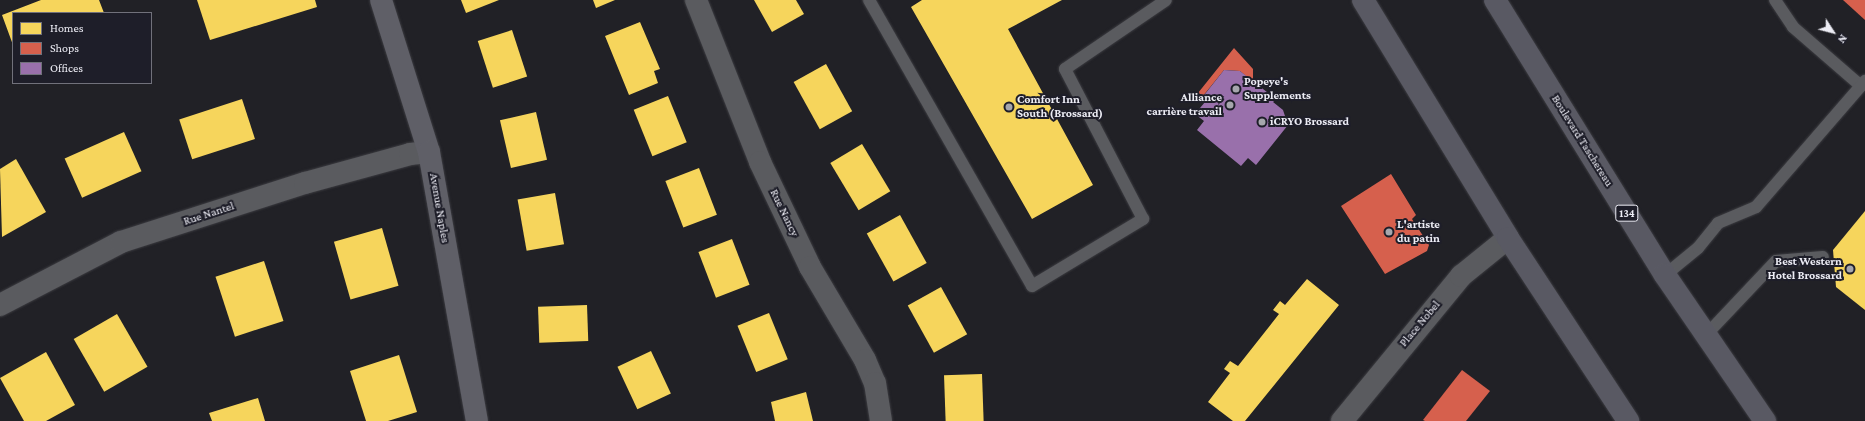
<!DOCTYPE html>
<meta charset="utf-8">
<style>
body{margin:0}
#map{position:relative;width:1865px;height:421px;overflow:hidden;background:#212126;font-family:"Crimson Pro",serif}
div>[style]{position:absolute}
.homes>*{inset:0;background:#f6d55c;transform-origin:0 0}
.shops>*{inset:0;background:#d6604d}
.offices>*{inset:0;background:#9970ab}
.roads{filter:drop-shadow(0 0 1px #3c3c41) drop-shadow(0 0 1px #3c3c41)}
.lane>*{height:12px;margin:-6px;padding:0 6px;transform-origin:6px;border-radius:6px;background:#5a5b5f}
.street>*{height:22px;margin:-11px;padding:0 11px;transform-origin:11px;border-radius:11px;background:#5a5b5f}
.secondary>*{height:22px;margin:-11px;padding:0 11px;transform-origin:11px;border-radius:11px;background:#5f5f67}
.primary>*{height:22px;margin:-11px;padding:0 11px;transform-origin:11px;border-radius:11px;background:#595963}
.dots>*{width:11px;height:11px;translate:-50% -50%;box-sizing:border-box;border:2px solid #1e1e29;border-radius:50%}
span{translate:-50% -50%;white-space:nowrap;text-align:center;line-height:1.15;-webkit-text-stroke:4px #1e1e29;paint-order:stroke}
.shield-label span{padding:1px 3px;background:#1e1e29;border:1px solid;border-radius:3px;-webkit-text-stroke-width:0}
.shield-label{font-size:11px;color:#ededf5;font-weight:700}
.poi-label{font-size:12px;color:#ededf5;font-weight:700}
.left{translate:0 -50%;text-align:left}
.right{translate:-100% -50%;text-align:right}
.street-label{font-size:12px;color:#ededf5}
.legend{position:absolute;left:12px;top:12px;width:140px;height:72px;box-sizing:border-box;background:#1e1e29;border:1px solid #71717b;margin:0;padding:5px 7px;list-style:none;font-size:12px;color:#ededf5}
.legend li{display:flex;align-items:center;gap:8px;height:20px}
.legend b{width:20px;border:1px solid #71717b}
.north{position:absolute;left:1813px;top:12px;width:40px;height:40px;-webkit-text-stroke:3px #1e1e29;paint-order:stroke;rotate:126deg;font-size:11px;font-weight:700;line-height:16px;text-align:center;color:#ededf5}
.north::after{content:'';display:block;margin:auto;width:14px;height:18px;background:#ededf5;clip-path:polygon(50% 0,100% 100%,50% 72%,0 100%)}
</style>
<div id="map">
<div class="homes">
<i style="clip-path:polygon(41px 0,99px 0,104px 13px,13px 13px,13px 45px,2px 15px)"></i>
<i style="clip-path:polygon(197px 0,315px 0,317px 7px,210px 40px)"></i>
<i style="clip-path:polygon(461px 0,499px 0,466px 13px)"></i>
<i style="clip-path:polygon(593px 0,615px 0,596px 8px)"></i>
<i style="clip-path:polygon(754px 0,796px 0,804px 14px,772px 32px)"></i>
<i style="clip-path:polygon(922px 0,1062px 0,1008px 29px,1093px 185px,1032px 219px,911px 7px)"></i>
<i style="clip-path:polygon(640px 22px,660px 69px,654px 71px,658px 83px,629px 95px,605px 36px)"></i>
<i style="left:512px;top:30px;width:49px;height:36px;rotate:72deg"></i>
<i style="left:826px;top:64px;width:54px;height:37px;rotate:61deg"></i>
<i style="left:668px;top:96px;width:50px;height:37px;rotate:68deg"></i>
<i style="left:242px;top:99px;width:42px;height:66px;rotate:72deg"></i>
<i style="left:536px;top:112px;width:49px;height:37px;rotate:77deg"></i>
<i style="left:124px;top:132px;width:43px;height:65px;rotate:66deg"></i>
<i style="left:862px;top:144px;width:55px;height:37px;rotate:59deg"></i>
<i style="clip-path:polygon(16px 159px,46px 212px,2px 237px,0 169px)"></i>
<i style="left:699px;top:168px;width:50px;height:36px;rotate:69deg"></i>
<i style="left:555px;top:193px;width:52px;height:38px;rotate:80deg"></i>
<i style="clip-path:polygon(1865px 211px,1865px 310px,1836px 287px,1833px 250px)"></i>
<i style="left:900px;top:215px;width:55px;height:38px;rotate:61deg"></i>
<i style="left:382px;top:228px;width:60px;height:50px;rotate:74deg"></i>
<i style="left:732px;top:239px;width:49px;height:36px;rotate:69deg"></i>
<i style="left:264px;top:261px;width:63px;height:51px;rotate:72deg"></i>
<i style="clip-path:polygon(1307px 279px,1339px 305px,1245px 421px,1233px 421px,1208px 402px,1230px 373px,1224px 369px,1230px 361px,1238px 366px,1279px 314px,1273px 310px,1280px 301px,1285px 305px)"></i>
<i style="left:941px;top:287px;width:54px;height:38px;rotate:61deg"></i>
<i style="left:587px;top:305px;width:36px;height:49px;rotate:88deg"></i>
<i style="left:769px;top:313px;width:50px;height:34px;rotate:68deg"></i>
<i style="left:117px;top:314px;width:61px;height:50px;rotate:60deg"></i>
<i style="left:651px;top:351px;width:47px;height:37px;rotate:65deg"></i>
<i style="clip-path:polygon(46px 352px,75px 405px,46px 421px,24px 421px,0 378px)"></i>
<i style="clip-path:polygon(399px 355px,417px 412px,388px 421px,366px 421px,350px 371px)"></i>
<i style="left:982px;top:374px;width:47px;height:38px;rotate:88deg"></i>
<i style="clip-path:polygon(806px 392px,813px 421px,775px 421px,771px 402px)"></i>
<i style="clip-path:polygon(258px 398px,265px 421px,212px 421px,209px 413px)"></i>
</div>
<div class="shops">
<i style="clip-path:polygon(1843px 0,1865px 0,1865px 20px)"></i>
<i style="clip-path:polygon(1234px 48px,1253px 69px,1253px 82px,1240px 71px,1224px 70px,1203px 96px,1198px 93px)"></i>
<i style="clip-path:polygon(1391px 174px,1416px 215px,1412px 219px,1429px 245px,1427px 251px,1385px 274px,1341px 206px)"></i>
<i style="clip-path:polygon(1462px 370px,1490px 391px,1466px 421px,1425px 421px,1423px 420px)"></i>
</div>
<div class="offices">
<i style="clip-path:polygon(1224px 70px,1240px 71px,1276px 99px,1273px 102px,1283px 110px,1288px 125px,1256px 165px,1248px 158px,1241px 166px,1197px 130px,1204px 121px,1195px 114px,1205px 102px,1201px 99px)"></i>
</div>
<div class="roads">
<div class="lane">
<i style="left:869px;top:0;width:329px;rotate:60.3deg"></i>
<i style="left:1032px;top:286px;width:130px;rotate:-31.1deg"></i>
<i style="left:1143px;top:219px;width:169px;rotate:-117.5deg"></i>
<i style="left:1065px;top:69px;width:122px;rotate:-34.3deg"></i>
<i style="left:1775px;top:0;width:32px;rotate:56deg"></i>
<i style="left:1793px;top:27px;width:90px;rotate:40.9deg"></i>
<i style="left:1665px;top:275px;width:43px;rotate:-39.3deg"></i>
<i style="left:1698px;top:248px;width:32px;rotate:-51deg"></i>
<i style="left:1718px;top:223px;width:41px;rotate:-22.8deg"></i>
<i style="left:1756px;top:207px;width:167px;rotate:-49.1deg"></i>
<i style="left:1706px;top:335px;width:102px;rotate:-46.6deg"></i>
<i style="left:1776px;top:261px;width:47px;rotate:-4.9deg"></i>
</div>
<div class="street">
<i style="left:696px;top:0;width:174px;rotate:68.4deg"></i>
<i style="left:760px;top:162px;width:116px;rotate:64.5deg"></i>
<i style="left:810px;top:267px;width:108px;rotate:59.4deg"></i>
<i style="left:865px;top:360px;width:25px;rotate:67deg"></i>
<i style="left:875px;top:383px;width:38px;rotate:81deg"></i>
<i style="left:0;top:305px;width:136px;rotate:-27.5deg"></i>
<i style="left:121px;top:242px;width:193px;rotate:-17.8deg"></i>
<i style="left:305px;top:183px;width:109px;rotate:-15.4deg"></i>
<i style="left:410px;top:154px;width:19px;rotate:-6deg"></i>
<i style="left:1342px;top:421px;width:188px;rotate:-50.6deg"></i>
<i style="left:1461px;top:276px;width:60px;rotate:-39deg"></i>
</div>
<div class="secondary">
<i style="left:381px;top:0;width:159px;rotate:72.5deg"></i>
<i style="left:429px;top:152px;width:273px;rotate:79.9deg"></i>
</div>
<div class="primary">
<i style="left:1363px;top:0;width:279px;rotate:58.6deg"></i>
<i style="left:1508px;top:238px;width:219px;rotate:56.7deg"></i>
<i style="left:1495px;top:0;width:323px;rotate:58.3deg"></i>
<i style="left:1665px;top:275px;width:177px;rotate:55.6deg"></i>
</div>
</div>
<div class="dots">
<i style="left:1236px;top:89px;background:#a6a6ad"></i>
<i style="left:1230px;top:105px;background:#a6a6ad"></i>
<i style="left:1009px;top:107px;background:#a6a6ad"></i>
<i style="left:1262px;top:122px;background:#a6a6ad"></i>
<i style="left:1389px;top:232px;background:#a6a6ad"></i>
<i style="left:1850px;top:269px;background:#a6a6ad"></i>
</div>
<div class="shield-label">
<span style="left:1627px;top:213px">134</span>
</div>
<div class="poi-label">
<span class="left" style="left:1244px;top:89px">Popeye's<br>Supplements</span>
<span class="right" style="left:1222px;top:105px">Alliance<br>carrière travail</span>
<span class="left" style="left:1017px;top:107px">Comfort Inn<br>South (Brossard)</span>
<span class="left" style="left:1270px;top:122px">iCRYO Brossard</span>
<span class="left" style="left:1397px;top:232px">L'artiste<br>du patin</span>
<span class="right" style="left:1842px;top:269px">Best Western<br>Hotel Brossard</span>
</div>
<div class="street-label">
<span style="left:1582px;top:141px;rotate:58deg">Boulevard Taschereau</span>
<span style="left:439px;top:208px;rotate:80deg">Avenue Naples</span>
<span style="left:784px;top:213px;rotate:64deg">Rue Nancy</span>
<span style="left:209px;top:214px;rotate:-18deg">Rue Nantel</span>
<span style="left:1420px;top:324px;rotate:-50deg">Place Nobel</span>
</div>
<ul class="legend">
<li><b style="height:11px;background:#f6d55c"></b>Homes</li>
<li><b style="height:11px;background:#d6604d"></b>Shops</li>
<li><b style="height:11px;background:#9970ab"></b>Offices</li>
</ul>
<div class="north">N</div>
</div>
